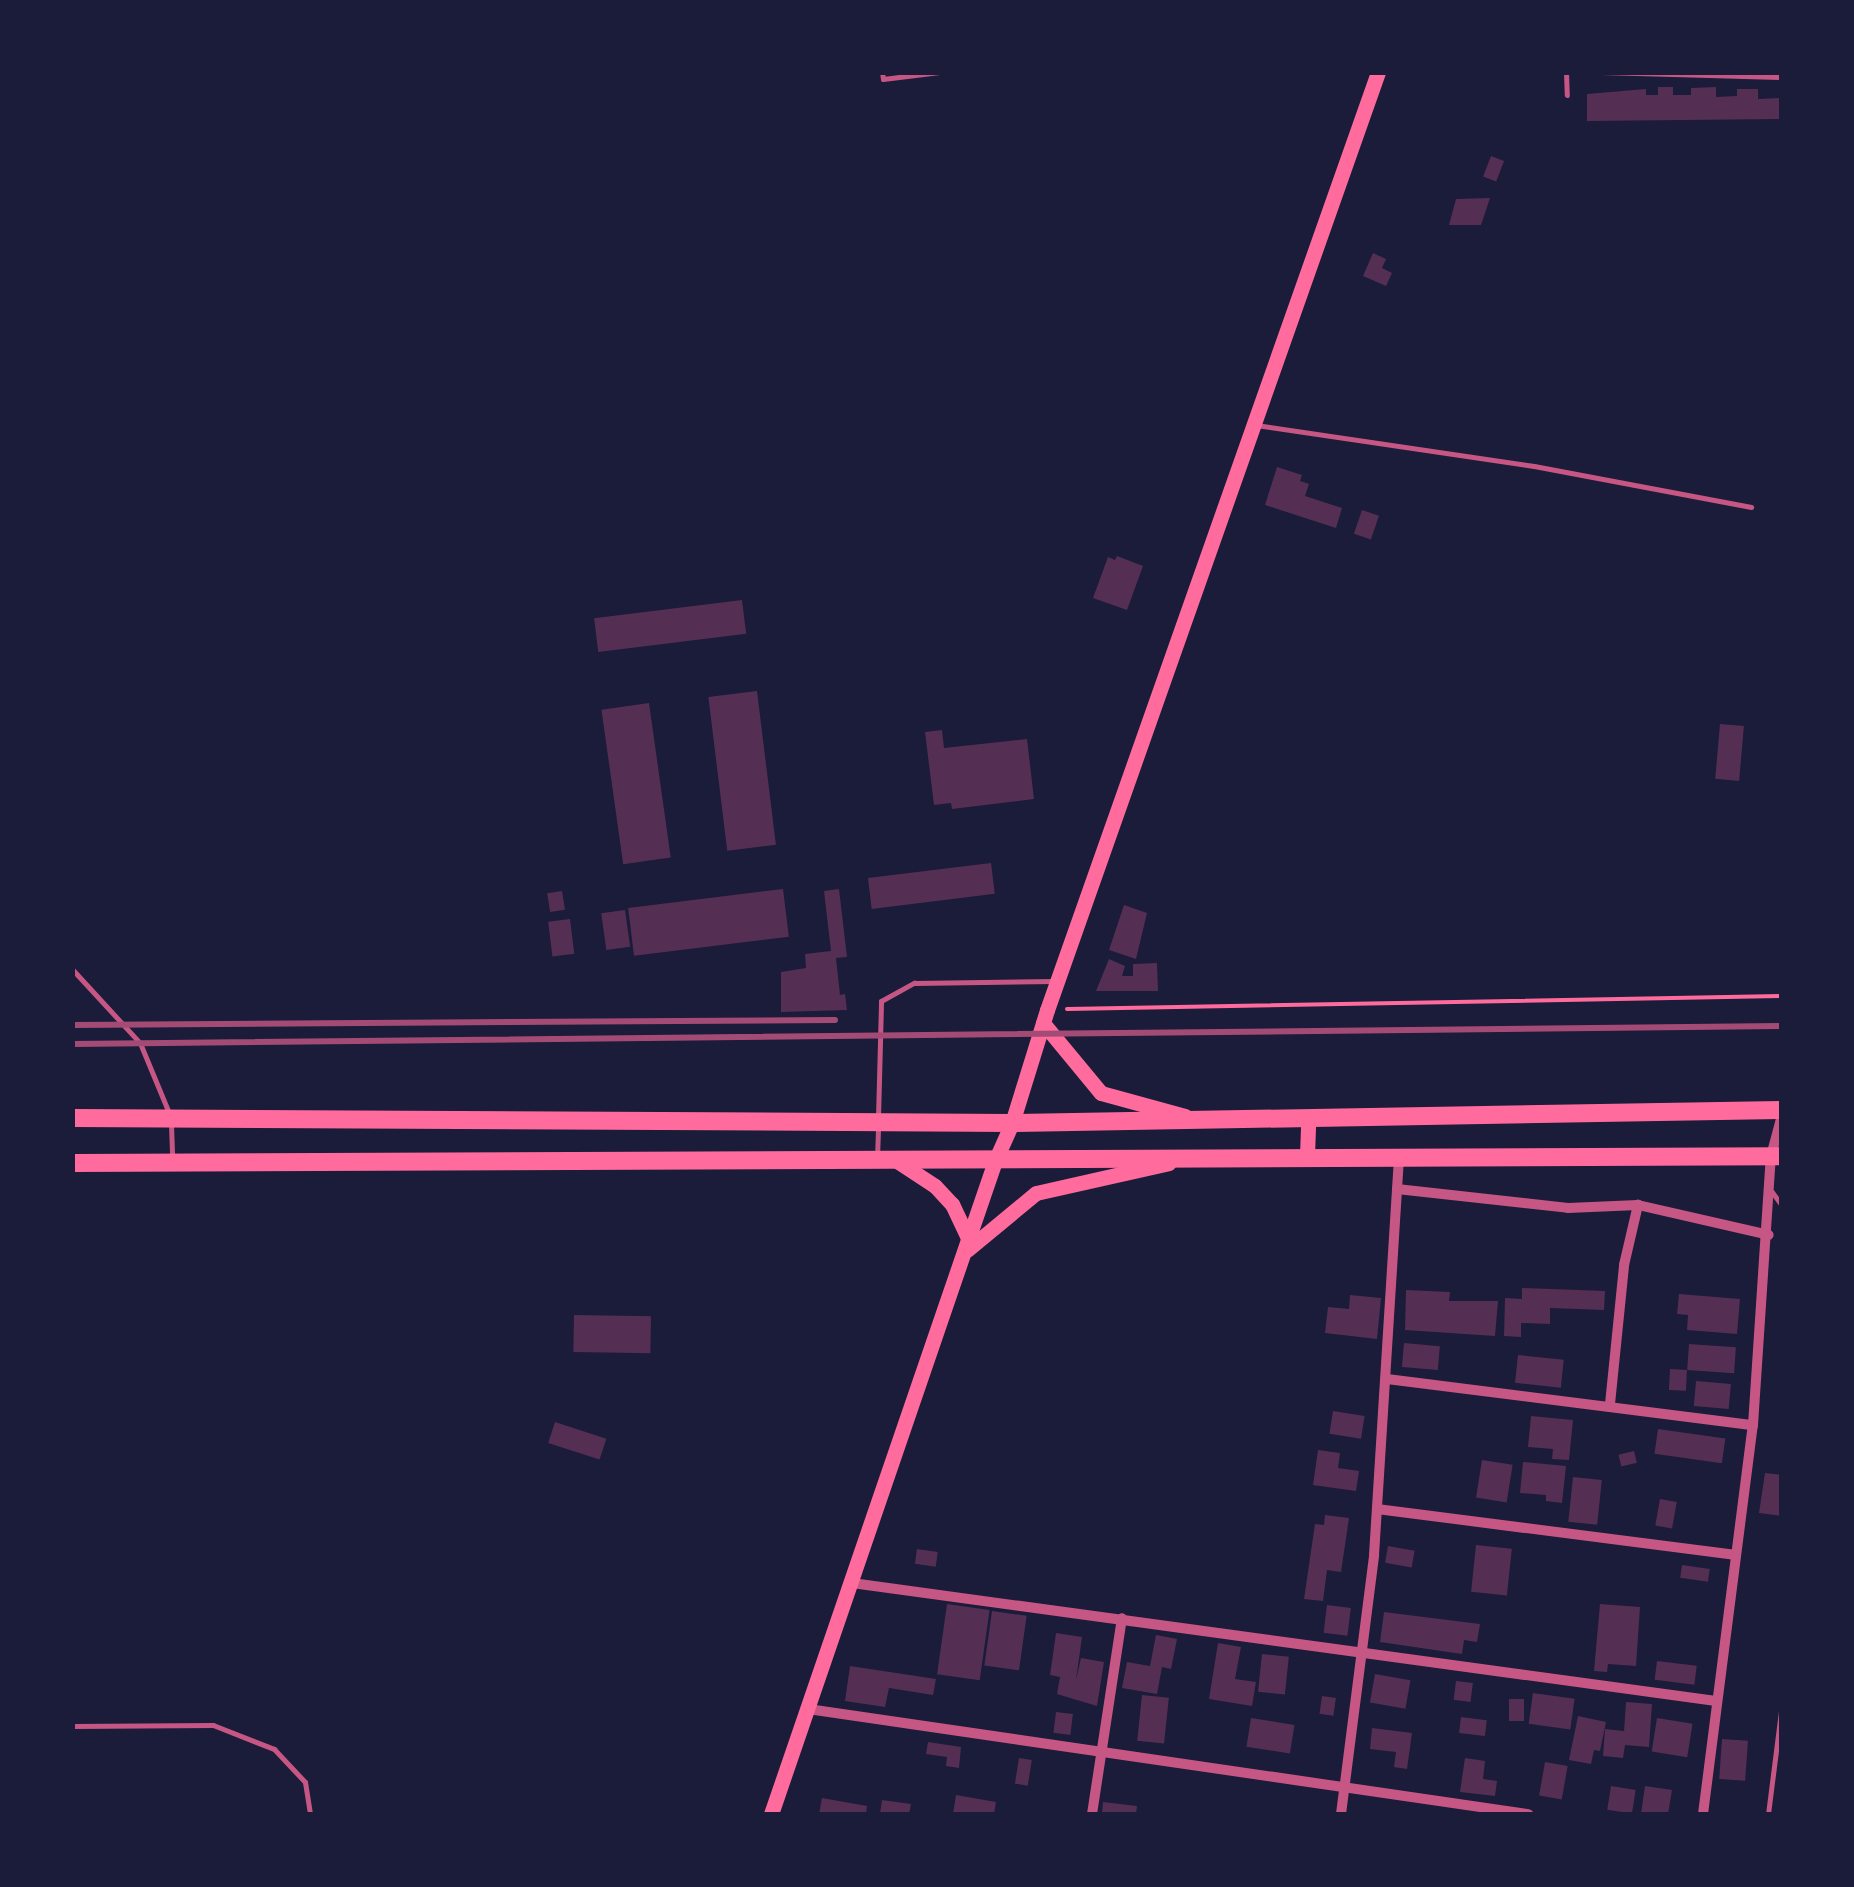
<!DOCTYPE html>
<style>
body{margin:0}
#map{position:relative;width:1854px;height:1887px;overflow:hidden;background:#1b1b3a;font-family:"Roboto Condensed",sans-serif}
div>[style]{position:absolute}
.building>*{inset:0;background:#542f53;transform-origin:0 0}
.path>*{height:4px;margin:-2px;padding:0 2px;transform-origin:2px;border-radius:2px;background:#ff6b9d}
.service>*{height:5px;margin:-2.5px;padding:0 2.5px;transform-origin:2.5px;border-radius:2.5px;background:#c65784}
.minor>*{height:10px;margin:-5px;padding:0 5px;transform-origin:5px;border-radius:5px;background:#c65784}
.secondary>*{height:15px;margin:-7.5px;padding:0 7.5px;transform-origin:7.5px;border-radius:7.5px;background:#ff6b9d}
.primary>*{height:18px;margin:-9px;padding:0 9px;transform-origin:9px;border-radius:9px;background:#ff6b9d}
.rail>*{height:6px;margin:-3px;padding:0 3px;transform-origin:3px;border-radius:3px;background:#a44b75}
span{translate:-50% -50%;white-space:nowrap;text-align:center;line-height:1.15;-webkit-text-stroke:9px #1b1b3a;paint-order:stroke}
.frame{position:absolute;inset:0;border:75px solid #1b1b3a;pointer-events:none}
</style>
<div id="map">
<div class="building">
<i style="clip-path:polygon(1658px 87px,1673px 87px,1673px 95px,1691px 95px,1691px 88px,1716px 87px,1716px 97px,1737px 96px,1737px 89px,1758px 89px,1758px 99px,1782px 98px,1782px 119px,1587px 121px,1587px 94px,1646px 89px,1646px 95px,1658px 95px)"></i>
<i style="left:1491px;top:156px;width:14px;height:22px;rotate:21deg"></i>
<i style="clip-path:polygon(1490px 198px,1481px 225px,1449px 225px,1456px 199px)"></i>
<i style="clip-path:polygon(1373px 253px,1386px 259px,1382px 268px,1392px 273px,1386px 286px,1363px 276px)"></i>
<i style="clip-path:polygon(1277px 467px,1302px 475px,1300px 481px,1309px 484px,1305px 496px,1342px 508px,1336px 528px,1265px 505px)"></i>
<i style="left:1362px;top:510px;width:18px;height:25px;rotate:19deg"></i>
<i style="clip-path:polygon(1117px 556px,1143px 566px,1127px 610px,1093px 598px,1108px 557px,1115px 560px)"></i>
<i style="left:742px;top:600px;width:34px;height:149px;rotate:83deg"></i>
<i style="left:757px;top:691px;width:155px;height:49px;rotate:83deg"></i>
<i style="left:649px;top:703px;width:156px;height:48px;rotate:82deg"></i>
<i style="left:1720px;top:724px;width:24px;height:55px;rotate:5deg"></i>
<i style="clip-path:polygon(942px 730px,944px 748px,1027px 739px,1034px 799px,952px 809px,951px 803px,934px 805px,925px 732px)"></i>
<i style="left:991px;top:863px;width:31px;height:124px;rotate:83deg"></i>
<i style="left:783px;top:889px;width:48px;height:156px;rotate:83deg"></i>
<i style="clip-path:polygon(839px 889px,847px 957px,836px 958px,840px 995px,845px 994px,847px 1010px,781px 1012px,781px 972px,806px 968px,805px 954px,831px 951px,824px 891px)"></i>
<i style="left:562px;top:891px;width:19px;height:15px;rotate:81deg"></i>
<i style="clip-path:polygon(1124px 905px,1147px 913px,1136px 959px,1109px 950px)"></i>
<i style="left:625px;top:910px;width:37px;height:24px;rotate:82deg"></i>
<i style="left:570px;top:919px;width:35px;height:22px;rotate:83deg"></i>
<i style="clip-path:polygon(1109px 959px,1125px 966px,1122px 976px,1133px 976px,1133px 964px,1157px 963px,1158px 991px,1096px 991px)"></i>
<i style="clip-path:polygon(1522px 1288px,1605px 1291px,1604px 1310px,1550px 1308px,1550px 1324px,1521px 1323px,1521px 1337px,1504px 1336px,1505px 1298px,1522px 1299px)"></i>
<i style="clip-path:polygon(1406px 1290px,1450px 1292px,1449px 1301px,1498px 1301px,1495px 1336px,1405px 1330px)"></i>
<i style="clip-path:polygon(1679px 1294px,1740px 1299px,1737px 1334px,1687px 1330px,1688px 1315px,1677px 1314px)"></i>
<i style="clip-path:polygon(1350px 1295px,1381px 1298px,1377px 1339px,1325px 1333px,1328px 1307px,1349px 1309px)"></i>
<i style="left:574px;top:1315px;width:77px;height:37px;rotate:1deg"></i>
<i style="left:1404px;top:1343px;width:36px;height:24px;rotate:5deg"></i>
<i style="left:1689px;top:1344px;width:47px;height:26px;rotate:4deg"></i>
<i style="left:1518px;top:1355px;width:46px;height:28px;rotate:6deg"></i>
<i style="left:1670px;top:1369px;width:17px;height:21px;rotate:3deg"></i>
<i style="left:1696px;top:1381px;width:35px;height:25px;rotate:5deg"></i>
<i style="left:1333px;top:1411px;width:32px;height:23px;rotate:9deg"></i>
<i style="clip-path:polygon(1531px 1416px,1573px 1420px,1569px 1460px,1552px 1459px,1553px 1449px,1528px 1447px)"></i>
<i style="left:555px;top:1422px;width:54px;height:22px;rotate:18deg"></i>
<i style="left:1658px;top:1429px;width:68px;height:25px;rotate:8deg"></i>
<i style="clip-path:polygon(1318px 1450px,1340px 1453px,1338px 1468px,1359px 1471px,1356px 1491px,1313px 1485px)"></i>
<i style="left:1634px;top:1451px;width:12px;height:16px;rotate:76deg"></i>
<i style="left:1482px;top:1460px;width:31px;height:38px;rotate:9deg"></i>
<i style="clip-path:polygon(1523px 1462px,1566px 1466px,1562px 1503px,1546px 1501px,1546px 1495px,1520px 1493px)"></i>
<i style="clip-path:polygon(1765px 1473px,1782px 1475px,1781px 1516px,1759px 1513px)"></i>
<i style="left:1573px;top:1477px;width:29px;height:45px;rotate:6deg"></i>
<i style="left:1660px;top:1499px;width:17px;height:27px;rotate:10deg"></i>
<i style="clip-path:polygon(1325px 1515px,1349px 1518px,1341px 1572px,1327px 1570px,1323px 1601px,1304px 1599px,1315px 1524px,1324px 1525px)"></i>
<i style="left:1476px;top:1545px;width:36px;height:47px;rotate:6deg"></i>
<i style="left:1388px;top:1546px;width:27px;height:17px;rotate:10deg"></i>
<i style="left:917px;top:1549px;width:21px;height:15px;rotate:8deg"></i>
<i style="left:1682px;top:1565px;width:28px;height:13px;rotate:8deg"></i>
<i style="left:947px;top:1604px;width:43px;height:71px;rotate:8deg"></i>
<i style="clip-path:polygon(1600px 1604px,1640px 1607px,1636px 1666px,1608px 1664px,1607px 1672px,1594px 1671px)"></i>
<i style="left:1327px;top:1605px;width:24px;height:28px;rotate:7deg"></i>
<i style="left:992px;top:1611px;width:35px;height:55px;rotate:8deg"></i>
<i style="clip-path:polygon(1384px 1612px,1480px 1624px,1477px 1642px,1464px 1640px,1462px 1654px,1380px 1642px)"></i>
<i style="clip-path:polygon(1056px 1633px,1082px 1637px,1076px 1680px,1081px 1658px,1104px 1662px,1097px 1706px,1057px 1694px,1060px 1677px,1050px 1675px)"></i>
<i style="clip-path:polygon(1156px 1635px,1177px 1639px,1171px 1669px,1162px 1667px,1157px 1694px,1122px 1688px,1127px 1662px,1150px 1666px)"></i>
<i style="clip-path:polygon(1218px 1643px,1241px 1647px,1235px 1679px,1256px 1682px,1252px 1706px,1209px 1699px)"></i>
<i style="left:1262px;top:1654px;width:27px;height:38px;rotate:6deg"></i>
<i style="left:1657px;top:1661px;width:40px;height:19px;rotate:7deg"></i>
<i style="clip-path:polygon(850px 1666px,936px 1679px,933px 1695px,889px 1688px,885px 1707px,845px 1701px)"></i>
<i style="left:1375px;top:1674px;width:36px;height:29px;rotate:10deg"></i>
<i style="left:1456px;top:1681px;width:17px;height:19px;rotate:7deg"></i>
<i style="left:1533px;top:1693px;width:42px;height:31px;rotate:8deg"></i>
<i style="left:1142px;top:1695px;width:27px;height:46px;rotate:6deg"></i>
<i style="left:1322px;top:1696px;width:14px;height:18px;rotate:8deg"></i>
<i style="left:1509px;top:1699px;width:15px;height:22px"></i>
<i style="clip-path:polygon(1626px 1702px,1652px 1704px,1649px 1747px,1625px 1745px,1623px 1758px,1603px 1756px,1605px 1729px,1624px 1731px)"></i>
<i style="left:1056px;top:1712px;width:17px;height:21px;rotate:7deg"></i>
<i style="clip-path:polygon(1578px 1716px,1606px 1722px,1600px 1751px,1594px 1750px,1591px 1764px,1569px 1760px)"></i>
<i style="left:1461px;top:1717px;width:26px;height:16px;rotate:7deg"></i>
<i style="left:1251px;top:1718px;width:44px;height:29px;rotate:9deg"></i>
<i style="left:1657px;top:1718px;width:36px;height:34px;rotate:9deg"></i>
<i style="clip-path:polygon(1372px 1728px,1412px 1733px,1407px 1769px,1394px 1767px,1396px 1752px,1370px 1749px)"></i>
<i style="left:1722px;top:1739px;width:26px;height:40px;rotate:4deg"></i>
<i style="clip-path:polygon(928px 1742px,961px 1747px,959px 1768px,946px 1766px,947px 1757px,926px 1754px)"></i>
<i style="left:1019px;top:1758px;width:13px;height:26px;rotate:9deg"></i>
<i style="clip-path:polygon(1465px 1758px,1485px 1761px,1483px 1779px,1497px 1781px,1495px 1796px,1460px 1792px)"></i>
<i style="left:1545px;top:1762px;width:23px;height:34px;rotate:10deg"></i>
<i style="left:1611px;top:1786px;width:25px;height:24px;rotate:9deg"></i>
<i style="clip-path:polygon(1645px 1786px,1672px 1790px,1668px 1814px,1641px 1814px)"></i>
<i style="clip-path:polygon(956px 1795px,996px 1802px,994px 1814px,953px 1814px)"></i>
<i style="clip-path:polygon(822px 1798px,867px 1806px,866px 1814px,819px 1814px)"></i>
<i style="clip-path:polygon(882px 1800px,911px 1804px,909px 1814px,880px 1814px)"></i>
<i style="clip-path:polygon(1103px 1802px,1137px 1806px,1136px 1814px,1102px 1814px)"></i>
</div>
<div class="path">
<i style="left:1067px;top:1009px;width:715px;rotate:-1.04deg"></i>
</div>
<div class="service">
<i style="left:882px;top:72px;width:7px;rotate:82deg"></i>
<i style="left:883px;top:79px;width:57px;rotate:-7deg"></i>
<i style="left:1566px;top:72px;width:23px;rotate:88deg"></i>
<i style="left:1601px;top:72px;width:181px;rotate:1.6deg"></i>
<i style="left:1256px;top:425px;width:281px;rotate:8.4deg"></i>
<i style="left:1534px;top:466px;width:221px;rotate:10.7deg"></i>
<i style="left:72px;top:969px;width:100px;rotate:47.4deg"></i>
<i style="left:140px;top:1043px;width:76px;rotate:67.5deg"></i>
<i style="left:878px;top:1118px;width:117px;rotate:-88.5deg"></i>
<i style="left:881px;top:1001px;width:38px;rotate:-29deg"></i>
<i style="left:914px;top:983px;width:140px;rotate:-0.8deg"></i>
<i style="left:171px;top:1124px;width:34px;rotate:88deg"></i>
<i style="left:877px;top:1158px;width:29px;rotate:-88deg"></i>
<i style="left:1772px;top:1192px;width:17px;rotate:54deg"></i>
<i style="left:72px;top:1726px;width:141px;rotate:-0.4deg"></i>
<i style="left:213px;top:1725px;width:66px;rotate:21.5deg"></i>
<i style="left:274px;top:1749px;width:45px;rotate:46.8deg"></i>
<i style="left:305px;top:1782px;width:32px;rotate:81deg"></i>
<i style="left:1768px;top:1814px;width:112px;rotate:-82.8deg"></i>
</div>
<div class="minor">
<i style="left:1397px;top:1189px;width:172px;rotate:6.3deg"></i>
<i style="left:1568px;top:1208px;width:70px;rotate:-2.5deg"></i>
<i style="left:1638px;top:1205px;width:134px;rotate:12.9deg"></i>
<i style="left:1387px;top:1379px;width:369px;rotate:7.2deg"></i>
<i style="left:1610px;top:1404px;width:140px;rotate:-84.2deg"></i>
<i style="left:1624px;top:1265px;width:62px;rotate:-76.9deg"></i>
<i style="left:1377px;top:1509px;width:362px;rotate:7.3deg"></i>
<i style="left:852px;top:1583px;width:872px;rotate:7.78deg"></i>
<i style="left:808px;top:1709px;width:728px;rotate:8.3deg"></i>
<i style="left:1092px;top:1814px;width:198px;rotate:-81.3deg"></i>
<i style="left:1341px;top:1814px;width:261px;rotate:-82.7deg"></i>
<i style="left:1374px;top:1555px;width:400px;rotate:-86.4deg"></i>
<i style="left:1703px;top:1814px;width:392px;rotate:-82.7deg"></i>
<i style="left:1753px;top:1425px;width:270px;rotate:-86.2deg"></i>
<i style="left:1771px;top:1156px;width:42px;rotate:-75deg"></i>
</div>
<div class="secondary">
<i style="left:1043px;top:1023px;width:91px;rotate:50.4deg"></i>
<i style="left:1101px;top:1093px;width:87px;rotate:15.3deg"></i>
<i style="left:1307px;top:1156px;width:38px;rotate:-88deg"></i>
<i style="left:897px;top:1161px;width:45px;rotate:33.3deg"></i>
<i style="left:935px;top:1186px;width:25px;rotate:47deg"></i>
<i style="left:952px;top:1204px;width:42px;rotate:64.7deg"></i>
<i style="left:967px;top:1250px;width:89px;rotate:-39.6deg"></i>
<i style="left:1036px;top:1193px;width:136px;rotate:-12.7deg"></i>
<i style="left:771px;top:1814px;width:690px;rotate:-71.07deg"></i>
<i style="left:995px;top:1161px;width:42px;rotate:-65.9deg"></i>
<i style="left:1012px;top:1123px;width:118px;rotate:-72.8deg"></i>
<i style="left:1047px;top:1010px;width:995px;rotate:-70.56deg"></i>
</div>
<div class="primary">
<i style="left:72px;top:1118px;width:940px;rotate:0.3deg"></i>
<i style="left:1012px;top:1123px;width:770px;rotate:-0.97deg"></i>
<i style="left:72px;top:1163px;width:1710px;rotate:-0.23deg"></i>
</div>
<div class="rail">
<i style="left:72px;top:1025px;width:763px;rotate:-0.38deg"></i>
<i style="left:72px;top:1044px;width:1710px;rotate:-0.6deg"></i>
</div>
<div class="frame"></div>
</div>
